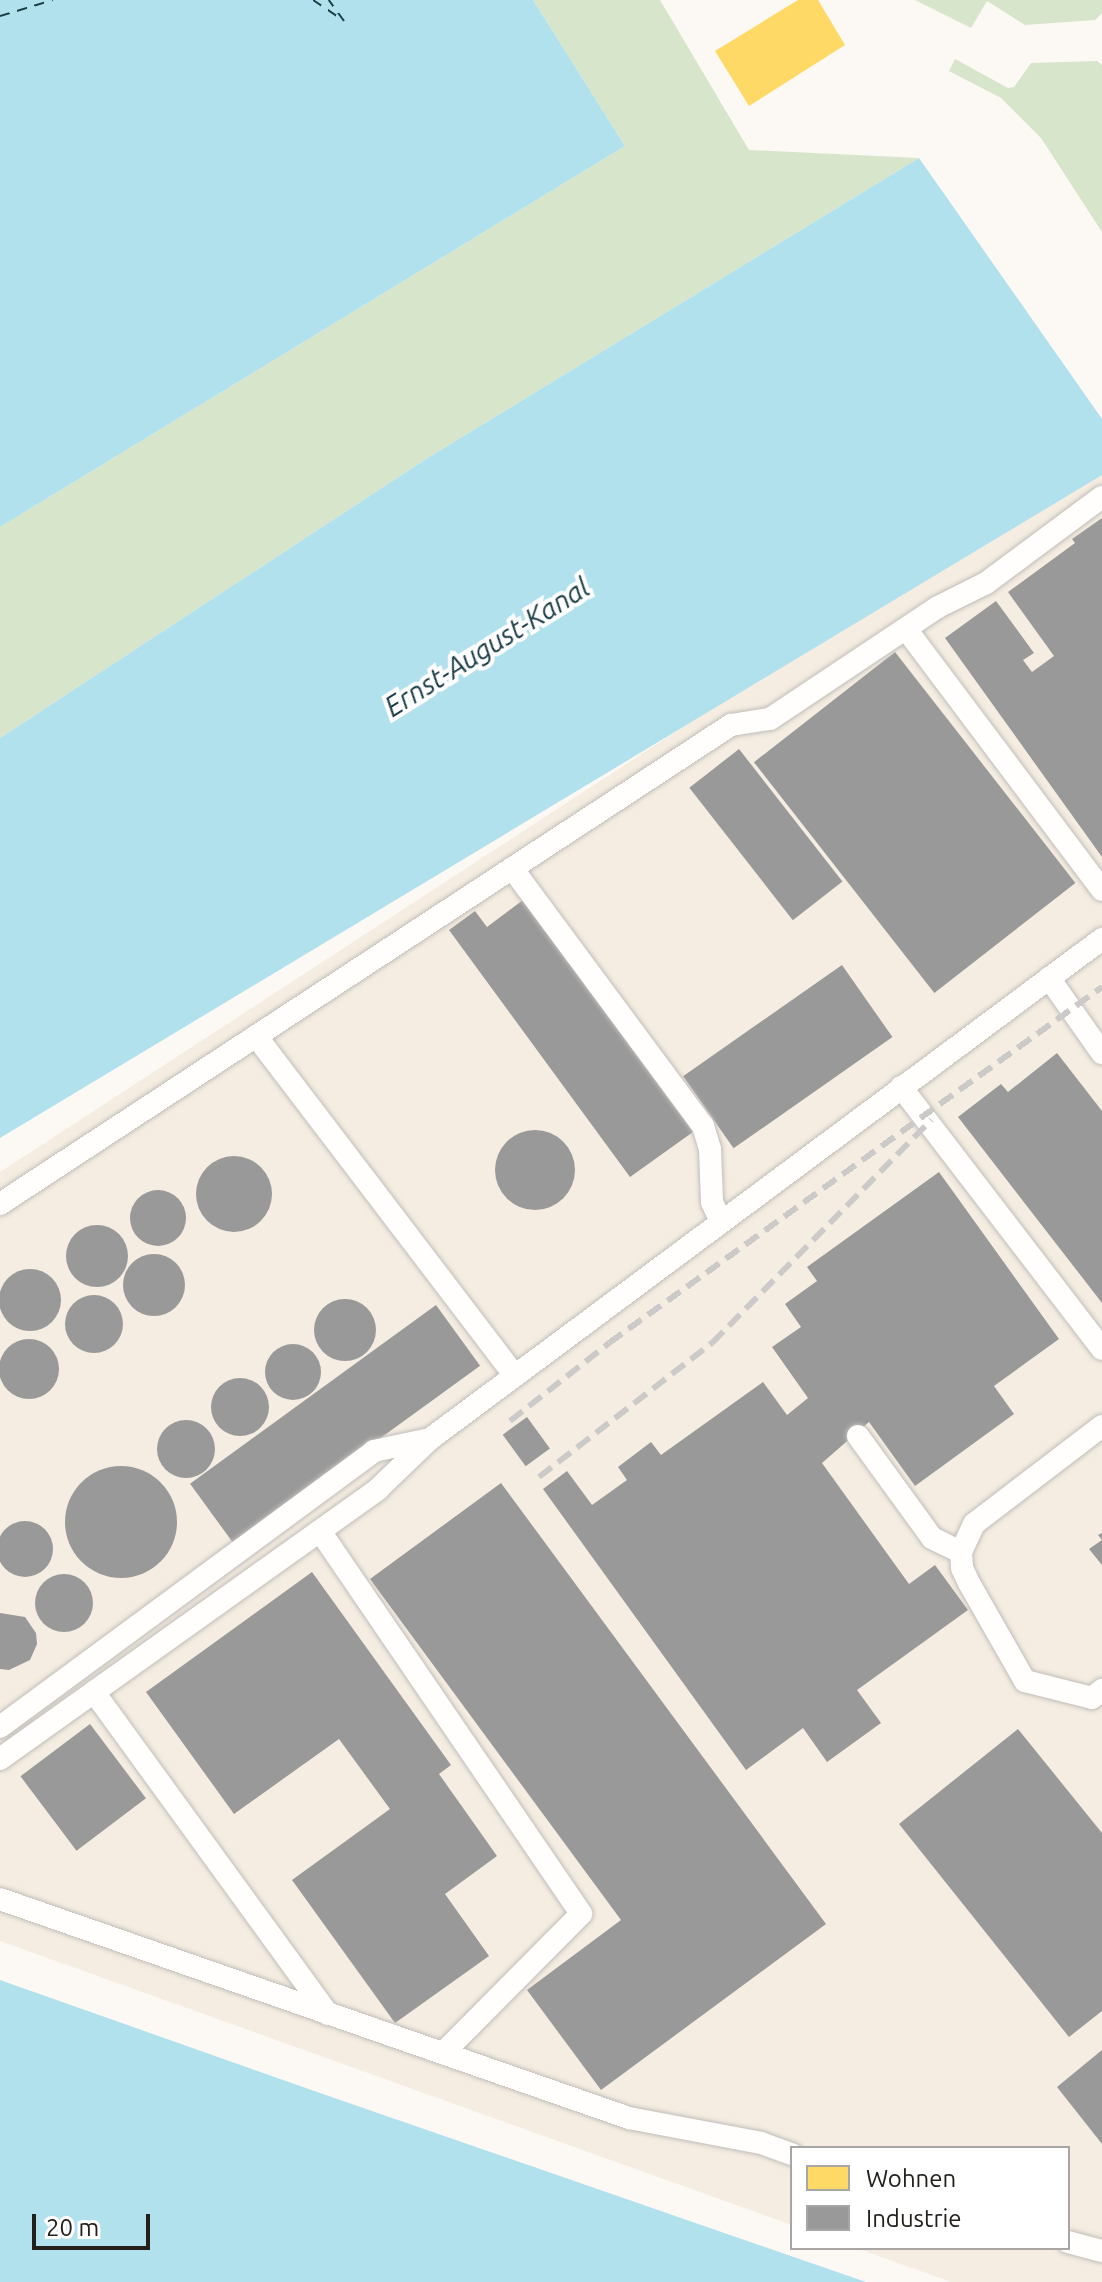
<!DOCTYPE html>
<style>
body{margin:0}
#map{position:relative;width:1102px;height:2282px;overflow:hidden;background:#fcf8f4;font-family:Ubuntu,sans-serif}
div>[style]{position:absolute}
.built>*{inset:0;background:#f5ede1}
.green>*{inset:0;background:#d7e6cb}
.water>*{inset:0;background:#b1e1ec}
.homes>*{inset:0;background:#ffd966}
.industry>*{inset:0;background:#999;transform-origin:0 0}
.round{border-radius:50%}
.ferry>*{height:2px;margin-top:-1px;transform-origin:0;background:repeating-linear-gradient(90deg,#1a3c44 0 10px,transparent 0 18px)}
.roads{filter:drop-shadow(0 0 2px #c0bdba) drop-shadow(0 0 2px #c0bdba)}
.lane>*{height:22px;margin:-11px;padding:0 11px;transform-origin:11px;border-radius:11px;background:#fffefd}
.rail>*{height:6px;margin-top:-3px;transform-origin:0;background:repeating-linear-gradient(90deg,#cccac9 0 16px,transparent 0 24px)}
span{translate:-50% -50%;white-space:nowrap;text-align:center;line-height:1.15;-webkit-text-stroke:8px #fff;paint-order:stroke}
.water-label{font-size:28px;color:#1a3c44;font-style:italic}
.legend{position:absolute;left:790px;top:2146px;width:280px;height:104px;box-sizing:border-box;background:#fff;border:2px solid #a7a6a4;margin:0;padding:10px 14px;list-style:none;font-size:24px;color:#23201c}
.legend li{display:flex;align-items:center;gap:16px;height:40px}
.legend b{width:40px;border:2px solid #a7a6a4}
.scale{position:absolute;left:32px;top:2214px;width:118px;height:36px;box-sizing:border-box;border:4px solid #23201c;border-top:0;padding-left:10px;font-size:24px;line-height:28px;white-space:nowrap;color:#23201c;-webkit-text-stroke:6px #fff;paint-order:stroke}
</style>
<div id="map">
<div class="built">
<i style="clip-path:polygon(1102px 454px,1102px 2282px,951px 2282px,856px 2248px,1068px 2248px,1068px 2148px,792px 2148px,792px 2225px,0 1941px,0 1172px)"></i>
</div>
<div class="green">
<i style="clip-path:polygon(533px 0,660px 0,749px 150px,919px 158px,426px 459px,0 738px,0 527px,625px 146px)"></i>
<i style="clip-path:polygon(915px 0,1102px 0,1102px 13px,1095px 20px,1025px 25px,987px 1px,971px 28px)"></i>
<i style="clip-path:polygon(955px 59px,1008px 88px,1014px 87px,1031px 63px,1097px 61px,1102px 65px,1102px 232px,1041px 138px,1001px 98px,949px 71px)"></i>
</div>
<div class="water">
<i style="clip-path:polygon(0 0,533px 0,625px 146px,0 527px)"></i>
<i style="clip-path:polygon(919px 158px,1102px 419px,1102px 475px,0 1138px,0 738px,426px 459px)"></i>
<i style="clip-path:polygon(0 1980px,320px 2093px,866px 2282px,0 2282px)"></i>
</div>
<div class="homes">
<i style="clip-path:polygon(798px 0,818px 0,845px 45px,749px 106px,715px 51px)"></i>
</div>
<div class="industry">
<i style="clip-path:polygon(1102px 518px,1102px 857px,945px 638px,996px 601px,1034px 653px,1023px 660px,1032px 672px,1054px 656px,1008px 592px,1075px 543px,1072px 539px)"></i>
<i style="left:895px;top:652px;width:293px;height:179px;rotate:52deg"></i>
<i style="left:739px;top:749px;width:168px;height:63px;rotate:52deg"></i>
<i style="clip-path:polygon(523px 900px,693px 1132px,630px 1177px,449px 930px,475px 911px,487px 927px)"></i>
<i style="left:842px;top:965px;width:88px;height:194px;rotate:55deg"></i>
<i style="clip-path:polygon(1057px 1053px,1102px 1111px,1102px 1303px,958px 1117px,1001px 1084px,1008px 1092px)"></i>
<i class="round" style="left:495px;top:1130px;width:80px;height:80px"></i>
<i class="round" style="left:196px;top:1156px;width:76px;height:76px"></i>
<i style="clip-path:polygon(939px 1172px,1059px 1339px,994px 1386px,1014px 1414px,915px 1486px,869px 1422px,822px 1463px,909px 1584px,935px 1565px,968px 1610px,857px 1690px,881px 1723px,827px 1762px,803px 1728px,746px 1770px,543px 1489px,567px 1471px,592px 1505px,627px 1480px,618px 1467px,651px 1442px,661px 1455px,763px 1382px,787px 1415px,808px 1398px,772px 1347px,801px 1327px,785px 1304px,817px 1281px,807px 1267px)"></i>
<i class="round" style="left:130px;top:1190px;width:56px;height:56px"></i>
<i class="round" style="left:66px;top:1225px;width:62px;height:62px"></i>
<i class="round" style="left:123px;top:1254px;width:62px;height:62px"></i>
<i class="round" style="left:-1px;top:1269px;width:62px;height:62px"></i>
<i class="round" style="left:65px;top:1295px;width:58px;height:58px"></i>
<i class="round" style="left:314px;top:1299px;width:62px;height:62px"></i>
<i style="left:436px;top:1305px;width:75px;height:304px;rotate:54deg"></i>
<i class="round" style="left:-1px;top:1339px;width:60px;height:60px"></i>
<i class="round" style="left:265px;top:1344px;width:56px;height:56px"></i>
<i class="round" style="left:211px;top:1378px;width:58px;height:58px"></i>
<i style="left:527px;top:1417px;width:39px;height:30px;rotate:54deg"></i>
<i class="round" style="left:157px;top:1420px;width:58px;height:58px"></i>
<i class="round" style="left:65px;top:1466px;width:112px;height:112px"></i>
<i style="clip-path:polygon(501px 1483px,826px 1924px,601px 2090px,527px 1990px,621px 1920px,370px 1579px)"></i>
<i class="round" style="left:-3px;top:1521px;width:56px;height:56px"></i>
<i style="clip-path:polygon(1102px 1533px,1102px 1565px,1089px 1549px,1102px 1540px,1098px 1535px)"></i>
<i style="clip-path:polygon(312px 1572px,451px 1765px,439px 1774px,497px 1856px,445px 1894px,489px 1956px,395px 2023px,292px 1880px,390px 1809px,339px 1739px,234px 1814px,146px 1692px)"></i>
<i class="round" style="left:35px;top:1574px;width:58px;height:58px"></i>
<i style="clip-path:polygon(0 1613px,25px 1617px,36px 1633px,37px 1644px,30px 1660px,9px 1670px,0 1669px)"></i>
<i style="left:90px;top:1724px;width:93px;height:87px;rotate:53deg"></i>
<i style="clip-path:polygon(1018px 1729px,1102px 1833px,1102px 2011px,1069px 2037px,899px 1824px)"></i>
<i style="clip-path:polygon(1102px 2050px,1102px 2144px,1057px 2087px)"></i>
</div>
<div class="ferry">
<i style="left:313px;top:0;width:37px;rotate:34deg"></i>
<i style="left:344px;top:21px;width:26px;rotate:-126deg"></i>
<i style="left:0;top:16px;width:55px;rotate:-16.8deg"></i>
</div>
<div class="roads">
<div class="lane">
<i style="left:906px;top:629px;width:326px;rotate:53.1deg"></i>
<i style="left:512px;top:868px;width:321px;rotate:53.5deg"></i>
<i style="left:703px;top:1126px;width:24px;rotate:73deg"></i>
<i style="left:710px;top:1149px;width:53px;rotate:87.8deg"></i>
<i style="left:712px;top:1202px;width:22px;rotate:66deg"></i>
<i style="left:1049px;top:978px;width:92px;rotate:54.8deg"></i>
<i style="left:256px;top:1036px;width:427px;rotate:52.7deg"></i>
<i style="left:901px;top:1087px;width:330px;rotate:52.5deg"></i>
<i style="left:0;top:1204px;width:874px;rotate:-33.24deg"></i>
<i style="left:731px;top:725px;width:39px;rotate:-9deg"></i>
<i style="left:770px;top:719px;width:202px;rotate:-33.7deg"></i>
<i style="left:938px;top:607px;width:54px;rotate:-26.6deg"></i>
<i style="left:986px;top:583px;width:144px;rotate:-36.6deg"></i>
<i style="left:1102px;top:1426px;width:161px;rotate:142.6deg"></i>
<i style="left:974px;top:1524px;width:31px;rotate:115deg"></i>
<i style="left:961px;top:1552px;width:16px;rotate:86deg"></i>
<i style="left:962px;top:1568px;width:17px;rotate:65deg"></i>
<i style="left:969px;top:1583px;width:113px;rotate:60.3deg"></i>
<i style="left:1025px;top:1681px;width:69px;rotate:14.2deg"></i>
<i style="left:1092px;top:1698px;width:13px;rotate:-39deg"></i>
<i style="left:858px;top:1436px;width:126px;rotate:54deg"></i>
<i style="left:932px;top:1538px;width:32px;rotate:26deg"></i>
<i style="left:320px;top:1531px;width:463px;rotate:55.7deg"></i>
<i style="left:581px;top:1914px;width:196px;rotate:134.8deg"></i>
<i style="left:94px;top:1692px;width:398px;rotate:54deg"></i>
<i style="left:0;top:1727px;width:465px;rotate:-36.4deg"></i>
<i style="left:374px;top:1451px;width:57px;rotate:-12.1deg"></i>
<i style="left:430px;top:1439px;width:838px;rotate:-36.65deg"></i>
<i style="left:0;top:1759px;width:465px;rotate:-35.5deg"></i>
<i style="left:378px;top:1489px;width:71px;rotate:-43.9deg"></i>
<i style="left:0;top:1899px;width:666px;rotate:19.2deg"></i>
<i style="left:629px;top:2118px;width:134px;rotate:10.7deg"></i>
<i style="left:761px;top:2143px;width:33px;rotate:20deg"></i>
<i style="left:1068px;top:2242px;width:35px;rotate:15deg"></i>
</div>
</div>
<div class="rail">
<i style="left:510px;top:1421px;width:126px;rotate:-38.2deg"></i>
<i style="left:609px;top:1343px;width:608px;rotate:-35.83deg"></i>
<i style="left:539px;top:1477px;width:219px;rotate:-37.8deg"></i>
<i style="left:712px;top:1343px;width:313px;rotate:-45.5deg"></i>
</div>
<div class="water-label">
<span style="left:487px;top:647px;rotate:-32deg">Ernst-August-Kanal</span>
</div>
<ul class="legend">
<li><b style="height:22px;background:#ffd966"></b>Wohnen</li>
<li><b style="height:22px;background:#999"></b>Industrie</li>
</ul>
<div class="scale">20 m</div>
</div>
